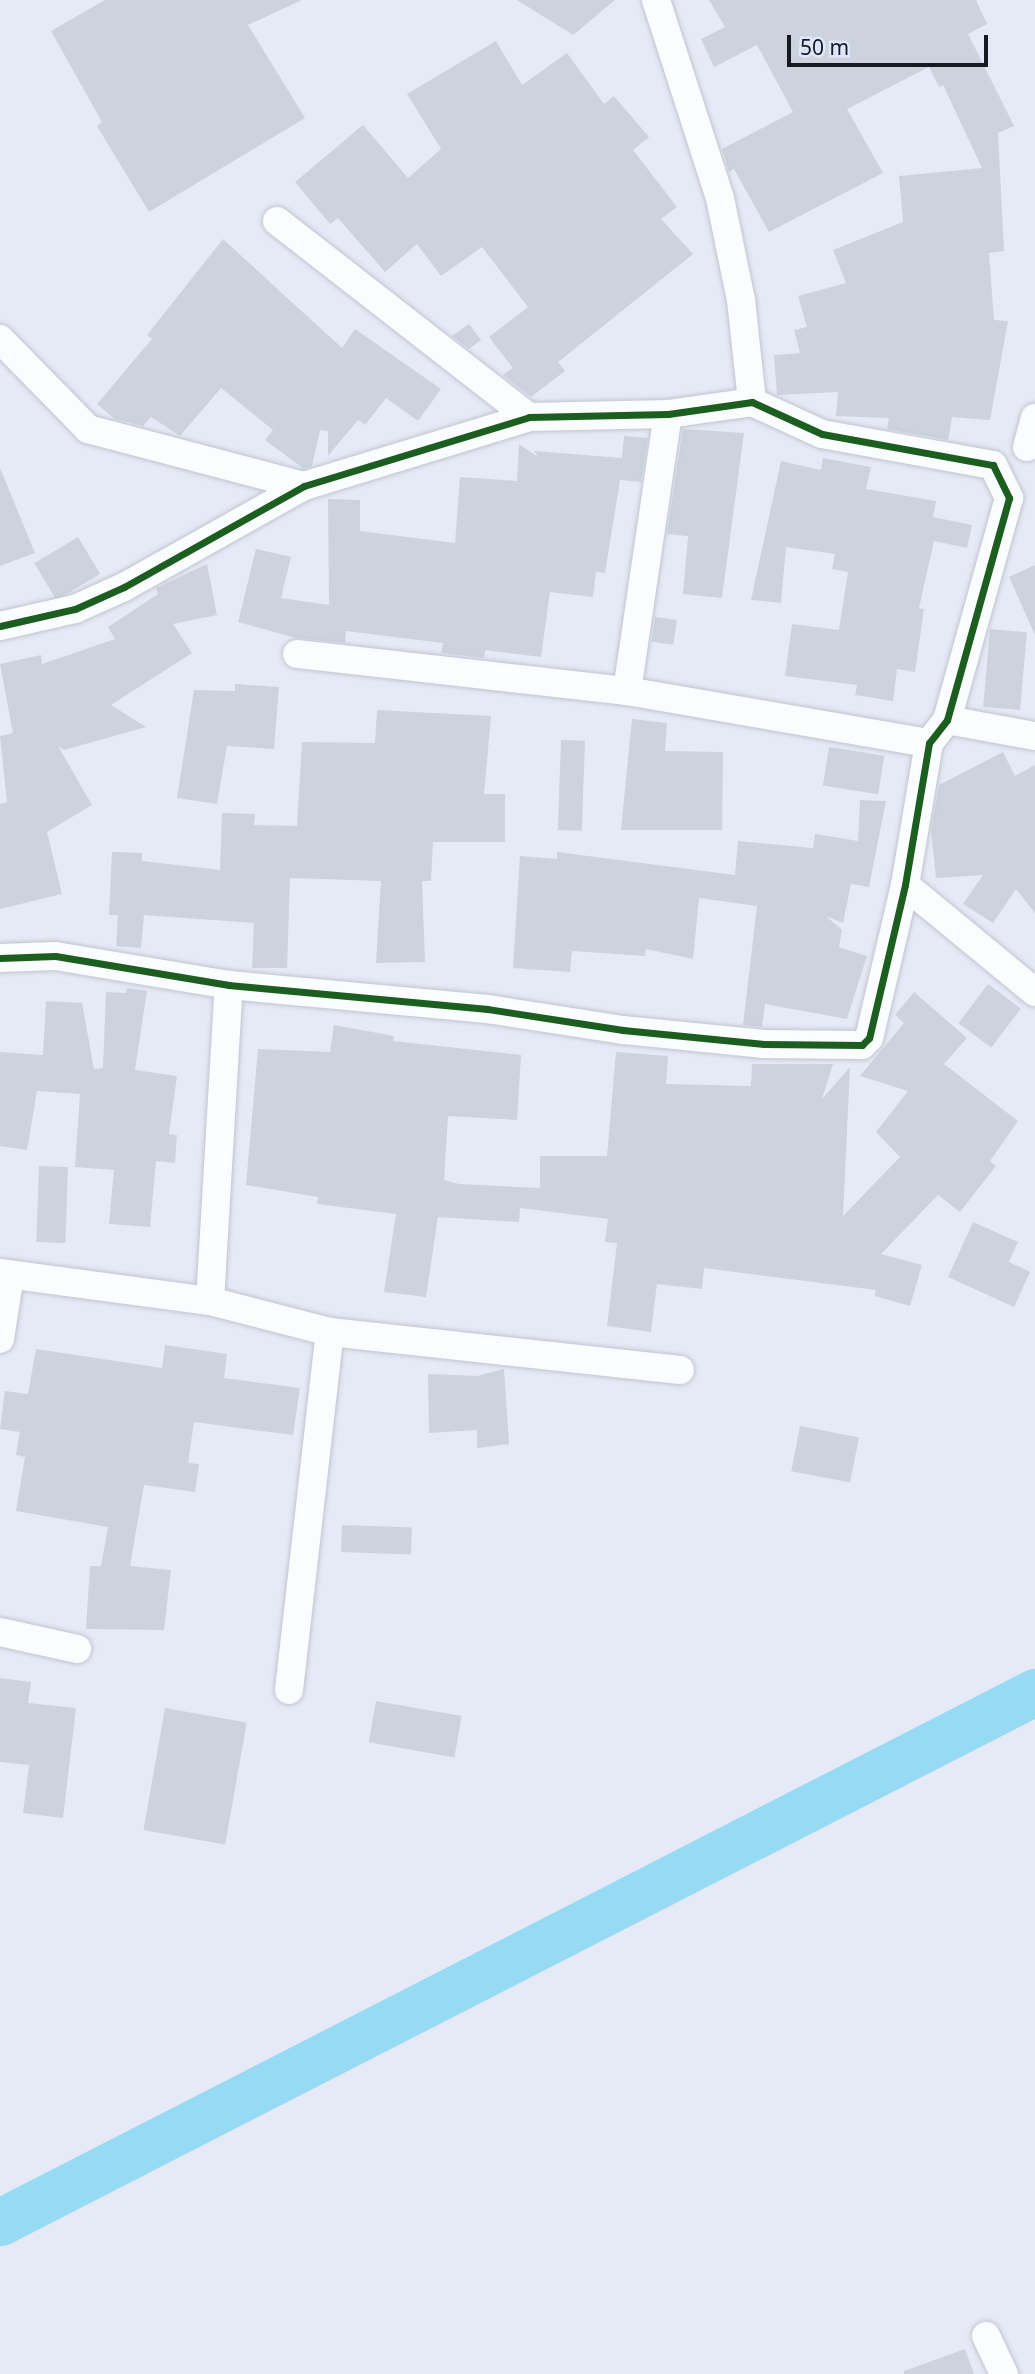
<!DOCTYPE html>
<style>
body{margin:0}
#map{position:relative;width:1035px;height:2374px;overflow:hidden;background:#e6eaf7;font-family:"Noto Sans",sans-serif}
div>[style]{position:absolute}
.river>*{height:47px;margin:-23.5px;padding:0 23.5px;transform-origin:23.5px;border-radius:23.5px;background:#96daf3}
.building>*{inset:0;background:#cdd3dd;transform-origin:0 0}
.roads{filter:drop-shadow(0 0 2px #c2c5cf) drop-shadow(0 0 2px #c2c5cf)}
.minor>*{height:28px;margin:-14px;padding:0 14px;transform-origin:14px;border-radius:14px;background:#fbfcfe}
.cycleway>*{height:7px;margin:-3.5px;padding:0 3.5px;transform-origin:3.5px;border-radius:3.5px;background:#1b5e20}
span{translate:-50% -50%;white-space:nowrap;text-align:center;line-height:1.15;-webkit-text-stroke:5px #e0e7fd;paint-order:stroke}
.scale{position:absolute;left:787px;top:35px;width:201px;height:32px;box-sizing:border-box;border:4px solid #161a23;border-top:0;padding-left:9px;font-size:21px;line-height:24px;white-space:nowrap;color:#161a23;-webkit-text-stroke:5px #e0e7fd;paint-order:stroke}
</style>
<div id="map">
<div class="river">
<i style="left:0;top:2222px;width:1163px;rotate:-27.12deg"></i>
</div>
<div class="building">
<i style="clip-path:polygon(105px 0,302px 0,248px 25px,305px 118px,149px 212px,97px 126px,102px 122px,51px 31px)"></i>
<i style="clip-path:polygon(517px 0,615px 0,573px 35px)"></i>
<i style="clip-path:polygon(709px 0,976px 0,987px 24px,968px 34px,1014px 126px,998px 133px,1004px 251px,989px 253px,994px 320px,1008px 321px,990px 420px,952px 417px,948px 440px,887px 429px,889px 418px,836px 416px,838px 392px,777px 395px,774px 355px,800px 353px,794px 330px,807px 327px,798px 296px,846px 283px,833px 250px,903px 222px,899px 176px,982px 168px,943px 85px,939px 87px,929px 67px,847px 109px,883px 173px,769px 232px,734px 169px,729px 172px,722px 149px,793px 112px,757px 45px,714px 67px,701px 39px,725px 27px)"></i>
<i style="clip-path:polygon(496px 41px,522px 85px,567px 53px,604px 104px,614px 96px,649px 137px,633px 150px,677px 207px,661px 219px,693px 254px,558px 362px,565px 371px,531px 397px,503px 375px,513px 368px,489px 337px,528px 307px,482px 247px,441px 276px,417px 244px,385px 272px,338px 218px,330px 224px,295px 182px,363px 125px,408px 178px,441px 149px,407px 94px)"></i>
<i style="clip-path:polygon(223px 239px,342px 348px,355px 329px,441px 389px,418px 421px,386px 398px,365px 425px,358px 420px,328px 456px,328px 431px,320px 430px,312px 466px,304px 469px,265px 440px,273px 430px,221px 388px,180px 436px,151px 417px,143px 426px,115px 419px,97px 404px,152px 339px,147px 335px)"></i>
<i style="clip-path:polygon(469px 324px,481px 340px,469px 349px,452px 336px)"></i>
<i style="clip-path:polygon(683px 429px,744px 433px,722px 598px,683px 594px,688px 536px,667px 534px)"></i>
<i style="clip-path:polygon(624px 436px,648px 438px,641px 482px,620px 480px,605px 573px,596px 572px,593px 597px,550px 592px,541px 657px,485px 650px,484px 658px,441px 653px,443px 643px,346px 631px,345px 643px,296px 638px,238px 622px,256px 549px,291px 557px,281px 598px,329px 605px,328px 499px,360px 500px,360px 531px,455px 543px,460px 477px,517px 481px,519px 444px,538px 457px,534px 451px,622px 458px)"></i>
<i style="clip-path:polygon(823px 458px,871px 467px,866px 489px,936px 501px,933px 517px,972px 525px,967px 548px,934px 541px,919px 608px,924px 609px,915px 672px,897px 669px,893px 701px,855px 695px,857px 685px,785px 676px,792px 624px,839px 630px,848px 572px,832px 569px,835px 554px,786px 547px,781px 603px,751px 600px,781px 461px,821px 470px)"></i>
<i style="clip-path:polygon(0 468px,35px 553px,0 566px)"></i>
<i style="left:78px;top:537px;width:43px;height:51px;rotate:59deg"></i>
<i style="clip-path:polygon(207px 564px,217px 615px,173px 624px,192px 653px,111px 705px,146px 727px,64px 750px,58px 746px,92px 805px,47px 832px,62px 894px,0 909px,0 804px,7px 802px,0 736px,13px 733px,0 664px,41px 655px,42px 664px,115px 639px,108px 627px,158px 594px,156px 588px)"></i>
<i style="clip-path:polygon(1035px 565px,1035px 635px,1009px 577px)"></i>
<i style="left:655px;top:617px;width:22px;height:25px;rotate:8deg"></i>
<i style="left:990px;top:629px;width:37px;height:78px;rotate:5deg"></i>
<i style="clip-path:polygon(235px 684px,279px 687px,274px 749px,227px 746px,217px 804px,177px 798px,194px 690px,235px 691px)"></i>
<i style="clip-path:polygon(377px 710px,491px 716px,484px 794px,505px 794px,505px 842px,433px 842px,431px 881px,422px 881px,425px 962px,376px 963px,381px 881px,290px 878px,287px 968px,252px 968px,254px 923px,144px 915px,141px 948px,116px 946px,118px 915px,109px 915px,112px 852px,142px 853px,142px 861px,220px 870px,222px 813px,255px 814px,254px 825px,297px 826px,302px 742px,375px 743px)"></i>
<i style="clip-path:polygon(632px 719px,667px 723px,665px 751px,723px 752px,722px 830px,621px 830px)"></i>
<i style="left:561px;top:740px;width:24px;height:90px;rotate:2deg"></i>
<i style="left:829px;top:747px;width:56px;height:39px;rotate:9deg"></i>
<i style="clip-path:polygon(1003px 752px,1015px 776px,1035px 765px,1035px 913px,1016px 889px,993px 923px,963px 904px,983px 875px,936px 878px,931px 830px,939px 785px)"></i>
<i style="clip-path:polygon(860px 800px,886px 801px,869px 887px,851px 884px,843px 923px,826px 916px,842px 930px,839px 947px,867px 956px,847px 1019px,765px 1004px,762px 1027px,743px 1025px,757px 906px,699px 898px,693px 959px,646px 949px,645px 956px,572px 951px,570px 972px,513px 968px,520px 856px,557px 859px,557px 852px,735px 875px,738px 841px,813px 848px,815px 834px,858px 841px)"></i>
<i style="left:988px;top:984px;width:41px;height:49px;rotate:37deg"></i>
<i style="clip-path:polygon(127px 988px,147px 991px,135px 1070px,177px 1076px,169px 1134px,177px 1135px,175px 1163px,156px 1161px,150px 1227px,109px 1224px,114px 1170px,75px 1167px,80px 1094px,37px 1091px,27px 1150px,0 1146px,0 1052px,43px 1055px,46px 1001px,82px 1003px,94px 1069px,103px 1068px,106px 992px,126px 993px)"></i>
<i style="clip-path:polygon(914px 992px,967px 1038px,944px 1064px,1018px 1121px,990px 1161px,996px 1166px,960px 1212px,938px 1195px,881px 1254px,922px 1265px,910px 1306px,875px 1296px,876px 1290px,704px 1268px,702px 1289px,657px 1284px,651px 1332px,607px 1326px,617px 1243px,605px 1242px,608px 1219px,520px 1208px,519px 1222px,438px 1217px,426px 1297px,384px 1292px,396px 1214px,317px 1204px,318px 1197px,246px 1185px,258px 1049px,330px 1052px,334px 1025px,394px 1036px,393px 1041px,521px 1055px,517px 1120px,448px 1116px,444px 1180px,459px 1184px,540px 1188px,540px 1156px,607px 1156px,616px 1052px,668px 1056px,666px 1084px,751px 1086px,752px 1064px,833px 1064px,822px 1099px,850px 1067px,843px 1216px,900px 1157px,876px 1132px,908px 1091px,860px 1076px,904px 1023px,895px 1015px)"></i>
<i style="left:39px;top:1166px;width:29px;height:76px;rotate:2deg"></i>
<i style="clip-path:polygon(973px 1222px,1018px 1242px,1009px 1262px,1030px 1272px,1014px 1307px,948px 1277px)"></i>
<i style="clip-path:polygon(165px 1345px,227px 1354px,224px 1378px,300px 1388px,293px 1435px,194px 1422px,188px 1463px,199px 1464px,195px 1492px,144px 1485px,130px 1566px,171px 1570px,164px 1630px,86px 1629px,90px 1566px,101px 1566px,108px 1527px,16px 1511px,25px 1457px,16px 1455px,20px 1432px,0 1429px,5px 1391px,28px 1394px,36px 1349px,162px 1368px)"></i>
<i style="clip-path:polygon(504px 1369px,509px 1444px,477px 1448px,477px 1430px,429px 1433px,428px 1374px,477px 1376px)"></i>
<i style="left:800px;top:1426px;width:60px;height:46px;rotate:11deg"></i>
<i style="left:342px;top:1525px;width:70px;height:27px;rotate:2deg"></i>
<i style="clip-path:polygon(0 1678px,31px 1682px,28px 1703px,76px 1708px,63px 1818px,23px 1813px,29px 1765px,0 1762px)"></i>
<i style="left:376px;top:1701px;width:87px;height:42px;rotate:10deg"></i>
<i style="left:165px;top:1708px;width:83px;height:124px;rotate:10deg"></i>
<i style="clip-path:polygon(965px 2349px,974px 2374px,904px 2374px,904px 2371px)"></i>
</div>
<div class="roads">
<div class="minor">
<i style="left:656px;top:0;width:208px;rotate:72.1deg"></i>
<i style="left:720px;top:198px;width:104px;rotate:78.4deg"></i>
<i style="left:741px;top:300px;width:103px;rotate:83.8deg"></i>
<i style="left:277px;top:221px;width:319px;rotate:37.9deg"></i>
<i style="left:0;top:339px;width:126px;rotate:45.6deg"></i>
<i style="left:88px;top:429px;width:223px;rotate:14.8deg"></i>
<i style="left:1027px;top:447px;width:30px;rotate:-75deg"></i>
<i style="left:0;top:626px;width:77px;rotate:-12.8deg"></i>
<i style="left:75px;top:609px;width:54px;rotate:-24.2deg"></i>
<i style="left:124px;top:587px;width:206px;rotate:-29.3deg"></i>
<i style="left:304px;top:486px;width:235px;rotate:-17deg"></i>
<i style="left:529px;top:417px;width:139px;rotate:-1.2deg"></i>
<i style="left:668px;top:414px;width:85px;rotate:-8.1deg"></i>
<i style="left:752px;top:402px;width:77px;rotate:24.6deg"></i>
<i style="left:822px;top:434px;width:174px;rotate:10.3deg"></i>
<i style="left:993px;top:465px;width:37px;rotate:64deg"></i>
<i style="left:1009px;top:498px;width:230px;rotate:105.6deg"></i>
<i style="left:947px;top:720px;width:29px;rotate:128deg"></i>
<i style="left:929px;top:743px;width:144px;rotate:99.6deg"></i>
<i style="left:905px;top:885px;width:157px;rotate:103.2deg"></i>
<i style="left:869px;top:1038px;width:10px;rotate:135deg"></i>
<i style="left:862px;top:1045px;width:98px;rotate:-179.4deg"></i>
<i style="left:764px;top:1044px;width:142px;rotate:-174.3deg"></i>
<i style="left:623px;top:1030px;width:138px;rotate:-171.2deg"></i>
<i style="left:487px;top:1009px;width:259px;rotate:-174.7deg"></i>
<i style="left:229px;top:985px;width:176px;rotate:-170.5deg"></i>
<i style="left:55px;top:956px;width:55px;rotate:177.9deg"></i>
<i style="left:297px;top:654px;width:332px;rotate:6.4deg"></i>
<i style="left:627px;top:691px;width:306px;rotate:9.8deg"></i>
<i style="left:627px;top:691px;width:280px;rotate:-81.6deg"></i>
<i style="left:947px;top:720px;width:89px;rotate:10.3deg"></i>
<i style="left:905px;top:885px;width:168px;rotate:39.5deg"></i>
<i style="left:0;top:1273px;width:212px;rotate:7.6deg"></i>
<i style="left:210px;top:1301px;width:124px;rotate:14.5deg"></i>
<i style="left:330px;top:1332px;width:352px;rotate:6.2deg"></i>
<i style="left:210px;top:1301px;width:317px;rotate:-86.6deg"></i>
<i style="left:0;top:1339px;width:65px;rotate:-81.1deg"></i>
<i style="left:0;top:1632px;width:79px;rotate:12.4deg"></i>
<i style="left:289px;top:1690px;width:360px;rotate:-83.5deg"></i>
<i style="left:986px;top:2336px;width:42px;rotate:64.7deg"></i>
</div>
</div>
<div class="cycleway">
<i style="left:0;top:626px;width:77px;rotate:-12.8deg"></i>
<i style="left:75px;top:609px;width:54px;rotate:-24.2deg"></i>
<i style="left:124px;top:587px;width:206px;rotate:-29.3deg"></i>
<i style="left:304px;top:486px;width:235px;rotate:-17deg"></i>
<i style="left:529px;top:417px;width:139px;rotate:-1.2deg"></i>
<i style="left:668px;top:414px;width:85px;rotate:-8.1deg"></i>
<i style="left:752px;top:402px;width:77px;rotate:24.6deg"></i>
<i style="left:822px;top:434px;width:174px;rotate:10.3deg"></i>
<i style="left:993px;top:465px;width:37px;rotate:64deg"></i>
<i style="left:1009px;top:498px;width:230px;rotate:105.6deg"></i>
<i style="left:947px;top:720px;width:29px;rotate:128deg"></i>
<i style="left:929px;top:743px;width:144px;rotate:99.6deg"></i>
<i style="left:905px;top:885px;width:157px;rotate:103.2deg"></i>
<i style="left:869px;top:1038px;width:10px;rotate:135deg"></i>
<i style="left:862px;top:1045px;width:98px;rotate:-179.4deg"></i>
<i style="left:764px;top:1044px;width:142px;rotate:-174.3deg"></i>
<i style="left:623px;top:1030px;width:138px;rotate:-171.2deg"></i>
<i style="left:487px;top:1009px;width:259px;rotate:-174.7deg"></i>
<i style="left:229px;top:985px;width:176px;rotate:-170.5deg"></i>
<i style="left:55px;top:956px;width:55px;rotate:177.9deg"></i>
</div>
<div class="scale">50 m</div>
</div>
